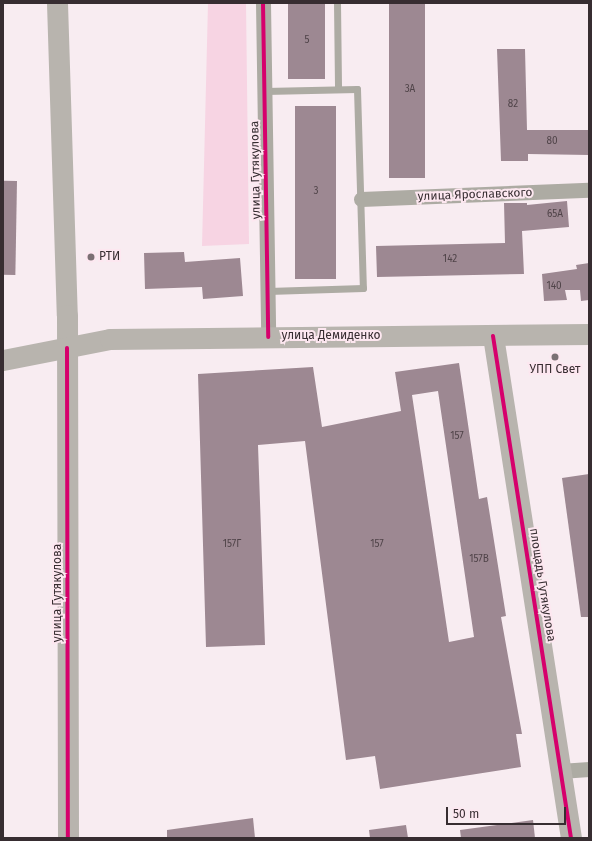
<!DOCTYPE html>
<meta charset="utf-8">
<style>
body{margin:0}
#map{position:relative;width:592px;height:841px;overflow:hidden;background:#f8ecf1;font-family:"Fira Sans",sans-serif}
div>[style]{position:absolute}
.green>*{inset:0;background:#f7d4e3}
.building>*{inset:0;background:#9d8892;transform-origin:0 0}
.lane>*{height:7px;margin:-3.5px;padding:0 3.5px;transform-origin:3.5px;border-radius:3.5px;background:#adaba3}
.street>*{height:15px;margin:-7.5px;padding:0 7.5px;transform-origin:7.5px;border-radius:7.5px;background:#adaba3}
.secondary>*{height:21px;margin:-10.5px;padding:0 10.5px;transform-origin:10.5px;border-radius:10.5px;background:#b8b4ae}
.cycleway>*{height:4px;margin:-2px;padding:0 2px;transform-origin:2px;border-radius:2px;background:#d6006c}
.dots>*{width:11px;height:11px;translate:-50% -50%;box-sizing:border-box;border:2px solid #fde7f0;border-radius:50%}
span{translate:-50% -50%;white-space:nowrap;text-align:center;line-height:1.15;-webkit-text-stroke:4px #fde7f0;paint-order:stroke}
.number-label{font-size:10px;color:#504449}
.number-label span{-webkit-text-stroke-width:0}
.street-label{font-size:12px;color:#372d31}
.poi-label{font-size:12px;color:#372d31}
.left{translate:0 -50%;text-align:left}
.frame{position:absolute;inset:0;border:4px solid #372d31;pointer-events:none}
.scale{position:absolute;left:446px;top:807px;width:120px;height:18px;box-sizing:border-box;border:2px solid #372d31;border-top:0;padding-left:5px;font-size:12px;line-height:14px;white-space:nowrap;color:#372d31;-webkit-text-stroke:3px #fde7f0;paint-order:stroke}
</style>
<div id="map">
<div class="green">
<i style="clip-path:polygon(208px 3px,246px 3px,249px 244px,202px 246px)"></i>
</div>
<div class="building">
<i style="left:288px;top:3px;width:37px;height:76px"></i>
<i style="left:389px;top:3px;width:36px;height:175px"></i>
<i style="clip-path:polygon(497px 49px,525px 49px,527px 130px,589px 130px,589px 155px,528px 154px,528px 161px,501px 161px)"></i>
<i style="left:295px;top:106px;width:41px;height:173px"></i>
<i style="left:17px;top:181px;width:94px;height:14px;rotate:91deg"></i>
<i style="clip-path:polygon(567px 201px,569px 227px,522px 231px,524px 274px,377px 277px,376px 246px,505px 243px,504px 203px,527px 203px,527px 205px)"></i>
<i style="clip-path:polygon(184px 252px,185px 262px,240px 258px,243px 296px,203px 299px,202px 287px,145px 289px,144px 253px)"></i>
<i style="clip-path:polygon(589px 263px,589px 300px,581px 301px,580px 290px,565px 290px,567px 300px,544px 301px,542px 274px,577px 269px,576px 265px)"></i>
<i style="clip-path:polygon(evenodd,459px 363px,479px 499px,487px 497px,506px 616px,501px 617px,522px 734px,516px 734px,521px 767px,380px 789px,375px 756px,346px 760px,305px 441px,258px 445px,265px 645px,206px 647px,198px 374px,313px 367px,322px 427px,401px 411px,395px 372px,459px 363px,438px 391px,474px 637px,449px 642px,412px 395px,438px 391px)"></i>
<i style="clip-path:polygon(589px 474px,589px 617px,581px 617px,562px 478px)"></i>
<i style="clip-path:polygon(253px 818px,255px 838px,167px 838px,167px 830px)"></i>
<i style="clip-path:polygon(533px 820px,535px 838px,461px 838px,460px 830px)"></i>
<i style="clip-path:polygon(406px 825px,408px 838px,370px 838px,369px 830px)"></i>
</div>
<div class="lane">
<i style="left:337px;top:3px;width:86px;rotate:89.3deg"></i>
<i style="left:265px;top:91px;width:92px;rotate:-1.2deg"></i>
<i style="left:357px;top:89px;width:199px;rotate:88.3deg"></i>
<i style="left:363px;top:288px;width:95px;rotate:178.2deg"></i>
</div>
<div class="street">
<i style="left:263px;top:3px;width:334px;rotate:89.1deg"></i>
<i style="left:361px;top:199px;width:228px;rotate:-2.3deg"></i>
<i style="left:560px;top:771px;width:29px;rotate:-4deg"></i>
</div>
<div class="secondary">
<i style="left:57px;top:3px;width:312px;rotate:88.2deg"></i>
<i style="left:67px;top:315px;width:523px;rotate:89.89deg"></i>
<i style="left:493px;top:336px;width:508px;rotate:81.17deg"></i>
<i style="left:3px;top:360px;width:109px;rotate:-11.1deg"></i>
<i style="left:110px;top:339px;width:479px;rotate:-0.6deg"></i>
</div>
<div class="cycleway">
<i style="left:263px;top:3px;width:334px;rotate:89.1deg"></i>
<i style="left:493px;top:336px;width:508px;rotate:81.17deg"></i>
<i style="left:67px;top:348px;width:490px;rotate:89.9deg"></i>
</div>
<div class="dots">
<i style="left:91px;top:257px;background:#7b7074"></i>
<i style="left:555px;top:357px;background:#7b7074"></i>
</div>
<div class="number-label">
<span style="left:307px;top:41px">5</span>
<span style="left:410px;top:90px">3А</span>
<span style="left:513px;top:105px">82</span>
<span style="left:552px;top:142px">80</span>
<span style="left:316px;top:192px">3</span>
<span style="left:555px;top:215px">65А</span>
<span style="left:450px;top:260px">142</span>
<span style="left:554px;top:287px">140</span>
<span style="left:457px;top:437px">157</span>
<span style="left:232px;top:545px">157Г</span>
<span style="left:377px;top:545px">157</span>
<span style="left:479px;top:560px">157В</span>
</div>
<div class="street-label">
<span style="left:256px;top:170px;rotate:-91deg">улица Гутякулова</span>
<span style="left:475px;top:195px;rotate:-2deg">улица Ярославского</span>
<span style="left:331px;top:336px">улица Демиденко</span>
<span style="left:542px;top:585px;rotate:81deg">площадь Гутякулова</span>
<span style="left:58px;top:593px;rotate:-90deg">улица Гутякулова</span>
</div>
<div class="poi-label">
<span class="left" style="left:99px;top:257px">РТИ</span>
<span style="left:555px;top:370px">УПП Свет</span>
</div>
<div class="frame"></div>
<div class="scale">50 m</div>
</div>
